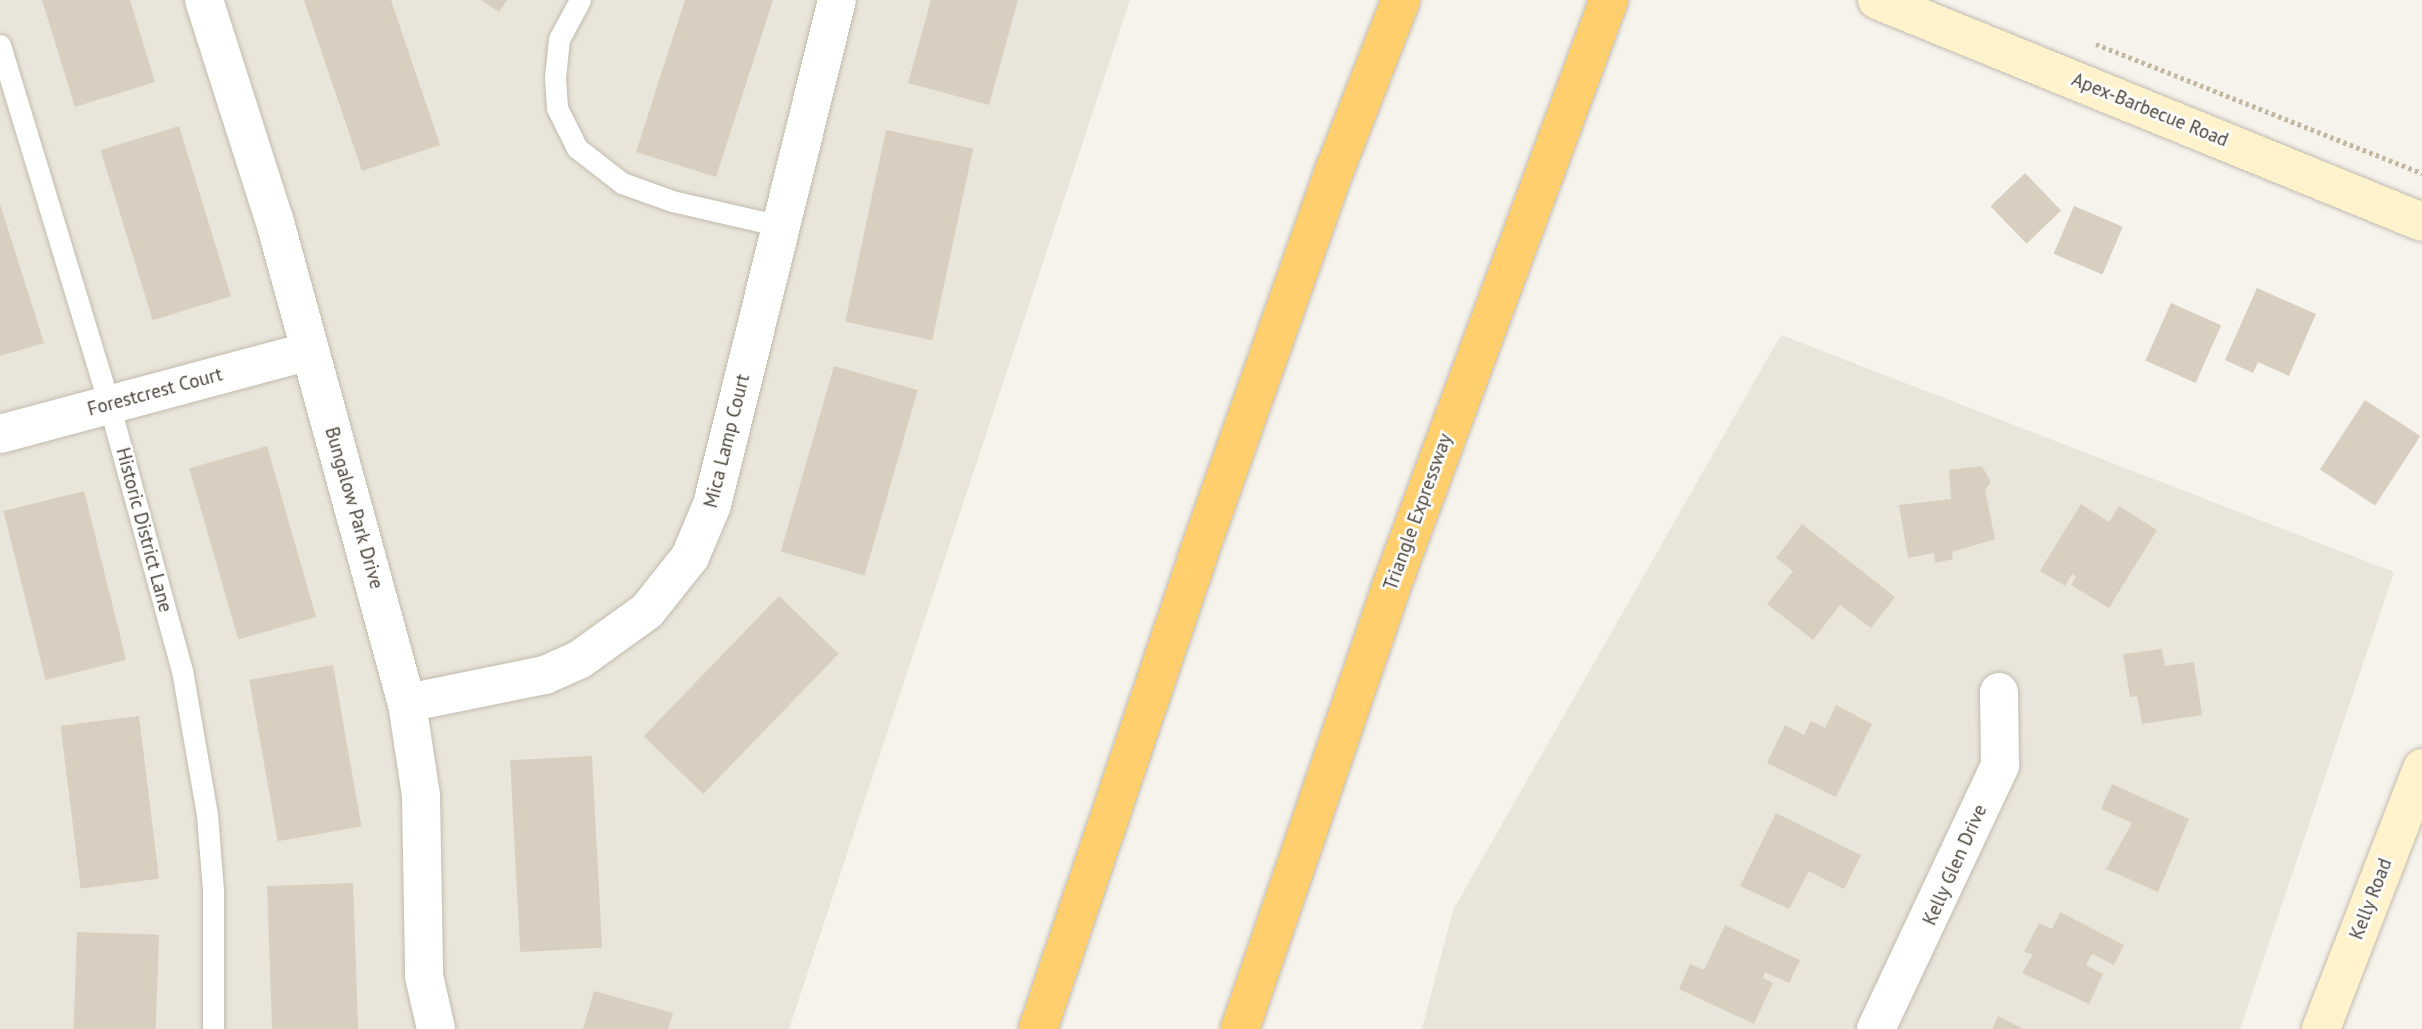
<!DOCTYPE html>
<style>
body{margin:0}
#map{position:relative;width:2422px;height:1029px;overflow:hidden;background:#f6f3ec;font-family:"PT Sans",sans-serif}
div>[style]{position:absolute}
.residential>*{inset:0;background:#eae5da}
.building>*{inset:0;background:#d8cfc1;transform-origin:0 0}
.path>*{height:4.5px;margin-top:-2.25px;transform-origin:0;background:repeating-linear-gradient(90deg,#c4b79f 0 3.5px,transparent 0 7px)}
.roads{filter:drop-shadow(0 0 2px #c2bbae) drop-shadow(0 0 2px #c2bbae)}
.lane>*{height:21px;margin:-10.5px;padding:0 10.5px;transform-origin:10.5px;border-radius:10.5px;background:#fff}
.street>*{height:38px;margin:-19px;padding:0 19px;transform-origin:19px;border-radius:19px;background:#fff}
.secondary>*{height:38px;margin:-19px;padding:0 19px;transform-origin:19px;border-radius:19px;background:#fff3cd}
.highway>*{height:38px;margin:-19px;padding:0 19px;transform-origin:19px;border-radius:19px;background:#ffcf6e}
span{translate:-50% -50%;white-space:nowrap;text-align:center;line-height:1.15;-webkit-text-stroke:5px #fff;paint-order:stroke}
.street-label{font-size:19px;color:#4b4439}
</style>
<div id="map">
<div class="residential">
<i style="clip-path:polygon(0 0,1130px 0,789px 1029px,0 1029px)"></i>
<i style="clip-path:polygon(1781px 335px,2394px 572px,2240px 1029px,1422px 1029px,1453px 910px)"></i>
</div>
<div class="building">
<i style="clip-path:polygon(42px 0,130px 0,155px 82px,75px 107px)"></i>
<i style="clip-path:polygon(304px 0,391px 0,440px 145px,362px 171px)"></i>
<i style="clip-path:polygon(481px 0,507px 0,499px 12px)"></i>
<i style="clip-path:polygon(685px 0,773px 0,716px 177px,636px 152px)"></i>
<i style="clip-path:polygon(931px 0,1018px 0,989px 105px,908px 83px)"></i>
<i style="left:179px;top:126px;width:178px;height:82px;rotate:73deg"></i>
<i style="left:886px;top:130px;width:89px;height:196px;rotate:12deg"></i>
<i style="left:2025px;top:173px;width:52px;height:48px;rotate:46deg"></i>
<i style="clip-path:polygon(0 204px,44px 343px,0 356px)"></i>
<i style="left:2074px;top:206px;width:53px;height:52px;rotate:23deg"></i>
<i style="clip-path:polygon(2257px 288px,2316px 314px,2289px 376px,2258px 362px,2253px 373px,2225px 360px)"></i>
<i style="left:2171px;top:303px;width:55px;height:63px;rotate:24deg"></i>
<i style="left:834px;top:366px;width:87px;height:193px;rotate:16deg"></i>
<i style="left:2365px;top:400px;width:66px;height:83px;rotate:33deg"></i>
<i style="left:267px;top:446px;width:178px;height:81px;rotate:74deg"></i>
<i style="clip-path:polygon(1982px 466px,1991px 482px,1985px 490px,1995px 539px,1952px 552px,1953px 559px,1935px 563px,1934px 553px,1908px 558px,1899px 505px,1951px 499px,1949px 470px)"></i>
<i style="left:84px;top:491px;width:174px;height:83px;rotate:76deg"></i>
<i style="clip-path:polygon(2081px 504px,2109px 522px,2119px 506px,2157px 530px,2109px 608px,2071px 585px,2076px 577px,2072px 574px,2065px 586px,2040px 571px)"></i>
<i style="clip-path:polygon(1802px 524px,1895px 597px,1871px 628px,1840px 605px,1813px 640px,1767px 604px,1793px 571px,1776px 558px)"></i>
<i style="left:779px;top:596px;width:83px;height:195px;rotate:44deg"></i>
<i style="clip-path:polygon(2162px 649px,2165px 666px,2194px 662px,2202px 715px,2142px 724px,2137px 696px,2130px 697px,2123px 654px)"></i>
<i style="left:333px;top:665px;width:164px;height:85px;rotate:80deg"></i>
<i style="clip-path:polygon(1836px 705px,1872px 724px,1836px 797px,1767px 763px,1785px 725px,1804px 735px,1811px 721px,1825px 728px)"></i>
<i style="left:139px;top:716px;width:164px;height:79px;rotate:83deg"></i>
<i style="left:592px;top:756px;width:192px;height:82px;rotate:87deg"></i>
<i style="clip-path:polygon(2112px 784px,2189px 819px,2158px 892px,2106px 869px,2132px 823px,2101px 809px)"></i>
<i style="clip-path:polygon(1776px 813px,1861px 855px,1844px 889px,1809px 871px,1789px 909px,1740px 886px)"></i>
<i style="left:353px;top:883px;width:146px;height:86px;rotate:88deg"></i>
<i style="clip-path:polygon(2060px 912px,2124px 945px,2114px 965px,2092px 954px,2086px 965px,2103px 974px,2089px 1004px,2022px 973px,2033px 954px,2024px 952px,2039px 923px,2052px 929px)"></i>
<i style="clip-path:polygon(1725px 925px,1800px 960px,1789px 983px,1765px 972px,1763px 978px,1773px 983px,1754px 1024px,1679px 989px,1690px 964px,1704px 970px)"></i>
<i style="left:77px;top:932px;width:82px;height:97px;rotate:2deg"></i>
<i style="clip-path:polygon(594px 991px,673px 1013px,668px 1029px,583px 1029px)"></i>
<i style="clip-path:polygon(1998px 1016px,2023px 1029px,1992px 1029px)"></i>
</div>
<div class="path">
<i style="left:2096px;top:44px;width:351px;rotate:21.6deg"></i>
</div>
<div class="roads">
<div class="lane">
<i style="left:580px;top:0;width:44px;rotate:118.3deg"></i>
<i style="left:559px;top:39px;width:39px;rotate:96deg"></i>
<i style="left:555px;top:78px;width:30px;rotate:86deg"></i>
<i style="left:557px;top:108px;width:45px;rotate:63.4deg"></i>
<i style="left:577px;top:148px;width:57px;rotate:37.9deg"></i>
<i style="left:622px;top:183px;width:53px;rotate:19.8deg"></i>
<i style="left:672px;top:201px;width:111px;rotate:13deg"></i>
<i style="left:0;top:45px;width:375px;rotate:73.1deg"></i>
<i style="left:109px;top:404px;width:276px;rotate:74.7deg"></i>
<i style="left:182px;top:670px;width:147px;rotate:80.2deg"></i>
<i style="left:207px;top:815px;width:74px;rotate:85.4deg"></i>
<i style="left:213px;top:889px;width:140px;rotate:90deg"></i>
</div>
<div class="street">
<i style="left:204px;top:0;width:233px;rotate:72.3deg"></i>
<i style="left:275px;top:222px;width:499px;rotate:74.7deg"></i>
<i style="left:407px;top:703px;width:94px;rotate:81.4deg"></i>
<i style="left:421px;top:796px;width:180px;rotate:89deg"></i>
<i style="left:424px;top:976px;width:54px;rotate:77.2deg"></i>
<i style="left:0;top:434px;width:321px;rotate:-15deg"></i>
<i style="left:407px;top:703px;width:141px;rotate:-11.5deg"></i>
<i style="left:545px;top:675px;width:37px;rotate:-24deg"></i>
<i style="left:579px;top:660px;width:84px;rotate:-35.8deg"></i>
<i style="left:647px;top:611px;width:69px;rotate:-51.5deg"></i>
<i style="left:690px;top:557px;width:56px;rotate:-67.1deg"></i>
<i style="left:712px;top:505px;width:520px;rotate:-76.1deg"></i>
<i style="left:1876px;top:1029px;width:292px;rotate:-64.8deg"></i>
<i style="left:2000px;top:765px;width:73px;rotate:-90.8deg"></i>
</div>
<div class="secondary">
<i style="left:1877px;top:0;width:588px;rotate:22.16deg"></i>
<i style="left:2321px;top:1029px;width:280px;rotate:-68.8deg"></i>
</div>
<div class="highway">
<i style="left:1038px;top:1029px;width:497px;rotate:-71.3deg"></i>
<i style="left:1197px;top:558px;width:413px;rotate:-70.5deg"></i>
<i style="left:1335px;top:169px;width:181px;rotate:-68.7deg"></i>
<i style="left:1240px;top:1029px;width:464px;rotate:-71.1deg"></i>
<i style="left:1390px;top:590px;width:629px;rotate:-69.64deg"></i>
</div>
</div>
<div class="street-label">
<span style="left:2150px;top:110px;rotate:22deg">Apex-Barbecue Road</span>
<span style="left:155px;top:392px;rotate:-15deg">Forestcrest Court</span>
<span style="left:727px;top:441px;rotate:-76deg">Mica Lamp Court</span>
<span style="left:354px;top:508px;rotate:74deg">Bungalow Park Drive</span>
<span style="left:1418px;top:512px;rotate:-70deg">Triangle Expressway</span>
<span style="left:144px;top:530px;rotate:75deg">Historic District Lane</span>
<span style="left:1955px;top:865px;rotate:-66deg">Kelly Glen Drive</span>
<span style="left:2371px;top:899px;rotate:-69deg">Kelly Road</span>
</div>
</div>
